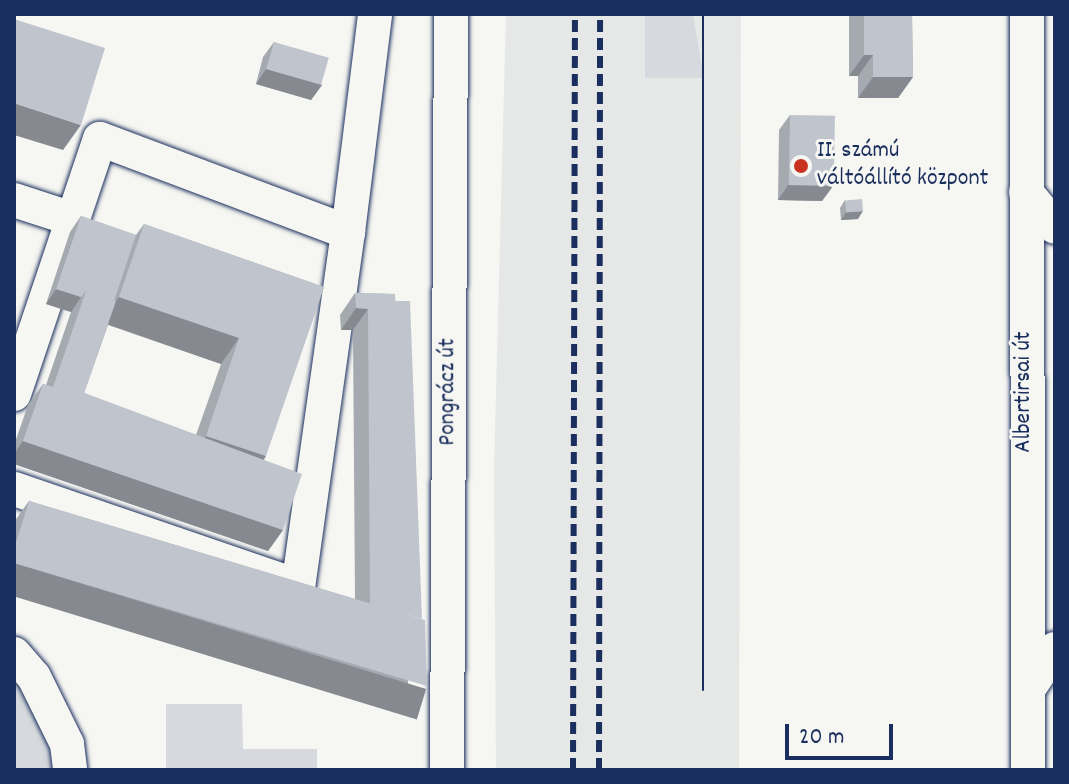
<!DOCTYPE html>
<meta charset="utf-8">
<style>
body{margin:0}
#map{position:relative;width:1069px;height:784px;overflow:hidden;background:#f6f6f2;font-family:Dekko,sans-serif}
div>[style]{position:absolute}
.built>*{inset:0;background:#e6e7e7}
.green>*{inset:0;background:#d6d9dd}
.roads{filter:drop-shadow(0 0 2px #1b2f5e) drop-shadow(0 0 2px #1b2f5e)}
.minor>*{height:34px;margin:-17px;padding:0 17px;transform-origin:17px;border-radius:17px;background:#f6f6f2}
.tram>*{height:2px;margin:-1px;padding:0 1px;transform-origin:1px;border-radius:1px;background:#1b2f5e}
.rail>*{height:6px;margin-top:-3px;transform-origin:0;background:repeating-linear-gradient(90deg,#1b2f5e 0 12px,transparent 0 18px)}
.wall>*{inset:0;background:#a5a9b0}
.shaded-wall>*{inset:0;background:#868990;transform-origin:0 0}
.building>*{inset:0;background:#c0c4cd;transform-origin:0 0}
.dots>*{width:22px;height:22px;translate:-50% -50%;box-sizing:border-box;border:4px solid #f6f6f2;border-radius:50%}
span{translate:-50% -50%;white-space:nowrap;text-align:center;line-height:1.15;-webkit-text-stroke:6px #f6f6f2;paint-order:stroke}
.poi-label{font-size:24px;color:#1b2f5e}
.left{translate:0 -50%;text-align:left}
.street-label{font-size:24px;color:#1b2f5e}
.frame{position:absolute;inset:0;border:16px solid #1b2f5e;pointer-events:none}
.scale{position:absolute;left:785px;top:724px;width:108px;height:36px;box-sizing:border-box;border:4px solid #1b2f5e;border-top:0;padding-left:10px;font-size:24px;line-height:28px;white-space:nowrap;color:#1b2f5e;-webkit-text-stroke:6px #f6f6f2;paint-order:stroke}
</style>
<div id="map">
<div class="built">
<i style="clip-path:polygon(506px 14px,645px 14px,646px 78px,704px 78px,693px 14px,741px 14px,739px 770px,496px 770px,494px 470px)"></i>
</div>
<div class="green">
<i style="clip-path:polygon(645px 14px,693px 14px,704px 78px,645px 78px)"></i>
<i style="clip-path:polygon(14px 670px,46px 725px,57px 770px,14px 770px)"></i>
<i style="clip-path:polygon(166px 704px,242px 704px,243px 749px,317px 749px,317px 770px,166px 770px)"></i>
</div>
<div class="roads">
<div class="minor">
<i style="left:1027px;top:14px;width:756px;rotate:89.92deg"></i>
<i style="left:1026px;top:192px;width:45px;rotate:50.4deg"></i>
<i style="left:14px;top:200px;width:61px;rotate:18.1deg"></i>
<i style="left:348px;top:232px;width:220px;rotate:-82.9deg"></i>
<i style="left:14px;top:394px;width:269px;rotate:-71.4deg"></i>
<i style="left:100px;top:139px;width:265px;rotate:20.6deg"></i>
<i style="left:348px;top:232px;width:358px;rotate:98deg"></i>
<i style="left:298px;top:586px;width:300px;rotate:-161.1deg"></i>
<i style="left:14px;top:654px;width:30px;rotate:49deg"></i>
<i style="left:34px;top:677px;width:75px;rotate:63.8deg"></i>
<i style="left:67px;top:744px;width:26px;rotate:83deg"></i>
<i style="left:1029px;top:688px;width:47px;rotate:-56.3deg"></i>
<i style="left:447px;top:770px;width:756px;rotate:-89.7deg"></i>
</div>
</div>
<div class="tram">
<i style="left:703px;top:690px;width:676px;rotate:-90deg"></i>
</div>
<div class="rail">
<i style="left:573px;top:770px;width:756px;rotate:-89.85deg"></i>
<i style="left:599px;top:770px;width:756px;rotate:-89.92deg"></i>
</div>
<div class="wall">
<i style="clip-path:polygon(849px 14px,912px 14px,913px 77px,898px 98px,858px 98px,858px 76px,849px 76px)"></i>
<i style="clip-path:polygon(274px 42px,322px 85px,311px 100px,256px 84px,263px 57px)"></i>
<i style="clip-path:polygon(790px 115px,833px 186px,822px 201px,778px 200px,779px 130px)"></i>
<i style="clip-path:polygon(845px 200px,858px 219px,841px 220px,840px 208px)"></i>
<i style="clip-path:polygon(evenodd,81px 216px,136px 235px,144px 224px,324px 287px,264px 460px,283px 530px,268px 551px,14px 464px,14px 445px,28px 405px,43px 384px,46px 385px,71px 312px,46px 304px,70px 232px,81px 216px,108px 325px,221px 364px,196px 435px,84px 393px,108px 325px)"></i>
<i style="clip-path:polygon(355px 293px,395px 294px,409px 712px,14px 595px,14px 522px,29px 501px,355px 599px,353px 330px,341px 330px,340px 315px)"></i>
</div>
<div class="shaded-wall">
<i style="clip-path:polygon(864px 55px,873px 55px,858px 76px,849px 76px)"></i>
<i style="clip-path:polygon(266px 69px,322px 85px,311px 100px,256px 84px)"></i>
<i style="clip-path:polygon(873px 77px,913px 77px,898px 98px,858px 98px)"></i>
<i style="clip-path:polygon(14px 103px,81px 125px,63px 150px,14px 135px)"></i>
<i style="clip-path:polygon(788px 185px,833px 186px,822px 201px,778px 200px)"></i>
<i style="clip-path:polygon(863px 211px,858px 219px,841px 220px,846px 212px)"></i>
<i style="clip-path:polygon(56px 289px,81px 297px,71px 312px,46px 304px)"></i>
<i style="clip-path:polygon(119px 297px,239px 338px,221px 364px,101px 322px)"></i>
<i style="clip-path:polygon(356px 308px,368px 309px,353px 330px,341px 330px)"></i>
<i style="clip-path:polygon(206px 436px,266px 456px,248px 482px,187px 461px)"></i>
<i style="clip-path:polygon(23px 441px,283px 530px,268px 551px,14px 464px,14px 454px)"></i>
<i style="left:14px;top:563px;width:431px;height:32px;rotate:17deg"></i>
</div>
<div class="building">
<i style="clip-path:polygon(864px 14px,912px 14px,913px 77px,873px 77px,873px 55px,864px 55px)"></i>
<i style="clip-path:polygon(14px 19px,105px 48px,81px 125px,14px 103px)"></i>
<i style="left:274px;top:42px;width:57px;height:28px;rotate:16deg"></i>
<i style="left:790px;top:115px;width:45px;height:70px;rotate:1deg"></i>
<i style="left:862px;top:199px;width:12px;height:17px;rotate:85deg"></i>
<i style="clip-path:polygon(81px 216px,136px 235px,114px 301px,86px 291px,81px 297px,56px 289px)"></i>
<i style="clip-path:polygon(144px 224px,324px 287px,266px 456px,206px 436px,239px 338px,119px 297px)"></i>
<i style="clip-path:polygon(86px 291px,116px 301px,84px 393px,302px 474px,283px 530px,23px 441px,43px 384px,53px 387px)"></i>
<i style="clip-path:polygon(355px 293px,395px 294px,395px 301px,410px 301px,422px 619px,370px 604px,368px 309px,356px 308px)"></i>
<i style="clip-path:polygon(29px 501px,425px 620px,427px 686px,14px 563px,14px 549px)"></i>
</div>
<div class="dots">
<i style="left:801px;top:166px;background:#c8321e"></i>
</div>
<div class="poi-label">
<span class="left" style="left:817px;top:166px">II. számú<br>váltóállító központ</span>
</div>
<div class="street-label">
<span style="left:449px;top:392px;rotate:-90deg">Pongrácz út</span>
<span style="left:1025px;top:392px;rotate:-90deg">Albertirsai út</span>
</div>
<div class="frame"></div>
<div class="scale">20 m</div>
</div>
